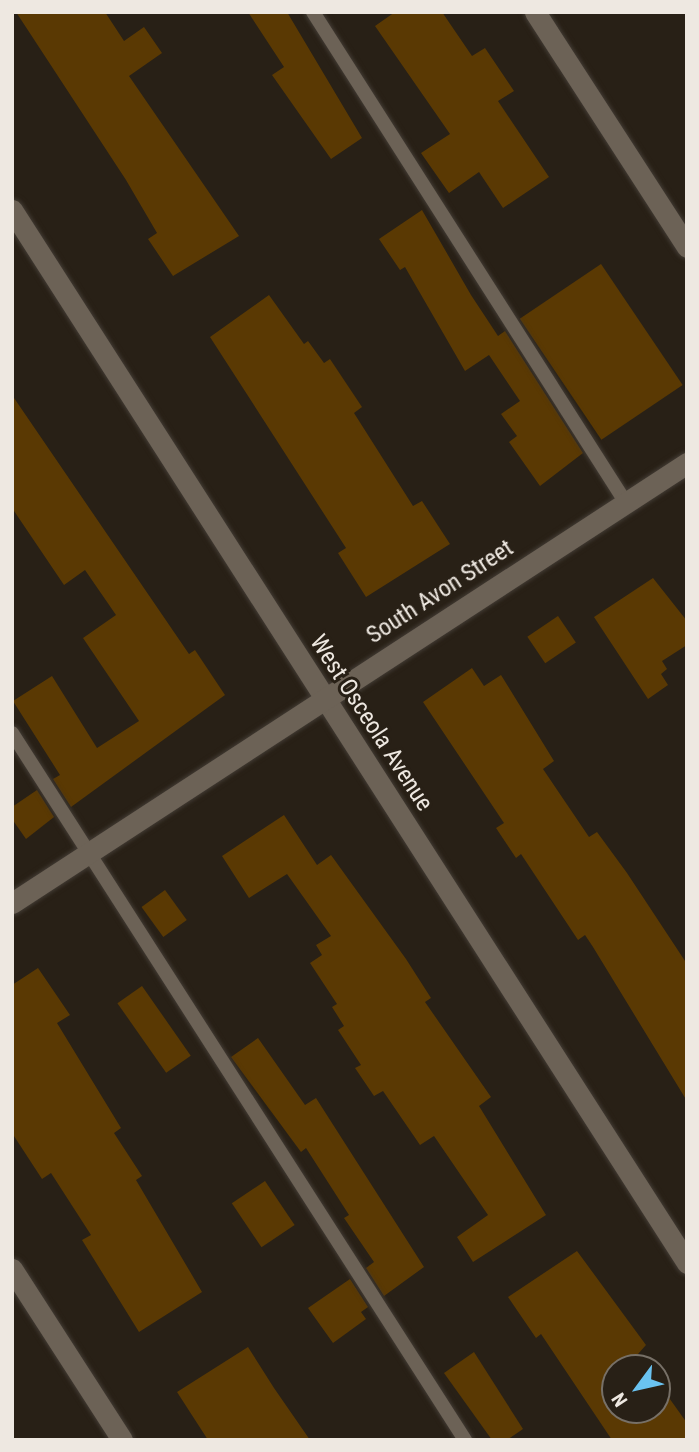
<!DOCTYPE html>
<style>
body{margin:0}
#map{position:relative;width:699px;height:1452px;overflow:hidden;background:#282016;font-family:"Roboto Condensed",sans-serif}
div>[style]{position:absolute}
.building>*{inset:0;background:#5a3903;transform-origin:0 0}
.roads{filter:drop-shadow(0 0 2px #423b34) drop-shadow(0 0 2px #423b34)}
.lane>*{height:14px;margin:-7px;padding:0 7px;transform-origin:7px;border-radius:7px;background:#6c6256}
.street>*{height:21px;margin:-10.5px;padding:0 10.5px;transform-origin:10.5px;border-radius:10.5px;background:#6c6256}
span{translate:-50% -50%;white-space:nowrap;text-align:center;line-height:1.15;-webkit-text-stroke:6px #282016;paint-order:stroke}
.street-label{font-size:24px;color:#eee8e1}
.frame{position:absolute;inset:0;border:14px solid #eee8e1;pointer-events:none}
.north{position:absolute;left:601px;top:1354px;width:70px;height:70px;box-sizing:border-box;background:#282016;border:2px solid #777067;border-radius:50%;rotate:237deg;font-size:19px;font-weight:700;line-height:28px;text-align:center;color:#eee8e1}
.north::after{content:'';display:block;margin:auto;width:24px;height:32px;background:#6ac3f1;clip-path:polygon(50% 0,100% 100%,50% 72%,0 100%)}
</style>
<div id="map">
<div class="building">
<i style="clip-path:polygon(16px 12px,105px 12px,124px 41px,144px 27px,162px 53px,129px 76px,239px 236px,173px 276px,148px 239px,157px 233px,126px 180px)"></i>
<i style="clip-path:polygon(248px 12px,287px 12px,362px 138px,331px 159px,272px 75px,284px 67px)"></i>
<i style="clip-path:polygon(395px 12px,442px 12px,472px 56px,485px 48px,514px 91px,498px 101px,549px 177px,503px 208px,479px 172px,449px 193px,421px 153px,450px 134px,375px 26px)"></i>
<i style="clip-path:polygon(422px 210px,471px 295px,498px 336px,505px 331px,583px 453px,540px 486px,509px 442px,517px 436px,501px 414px,520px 401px,489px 355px,465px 371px,405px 267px,400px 270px,379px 239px)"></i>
<i style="left:601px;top:264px;width:146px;height:98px;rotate:56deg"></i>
<i style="clip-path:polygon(269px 295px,304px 344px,308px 341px,324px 363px,330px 359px,362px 407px,354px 413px,413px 506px,422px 501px,450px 544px,366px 597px,338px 553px,346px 548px,210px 337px)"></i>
<i style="clip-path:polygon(12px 395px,189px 654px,195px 650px,225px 695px,71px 807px,53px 779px,60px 775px,13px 701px,52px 676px,97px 748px,139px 721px,83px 638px,116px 615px,85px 570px,64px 585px,12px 508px)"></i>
<i style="clip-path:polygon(653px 578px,687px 621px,687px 645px,662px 661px,667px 669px,661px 674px,668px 685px,648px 699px,594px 617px)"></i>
<i style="left:558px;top:616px;width:32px;height:37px;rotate:56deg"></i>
<i style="clip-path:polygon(472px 668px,484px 686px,501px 675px,554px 761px,543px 769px,589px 837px,597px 832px,627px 873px,687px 964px,687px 1101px,593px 947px,585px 935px,578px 940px,521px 854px,516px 858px,496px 828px,504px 823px,423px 702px)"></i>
<i style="clip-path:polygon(37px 790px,54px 817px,26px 839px,12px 819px,12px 807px)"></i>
<i style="clip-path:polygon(284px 815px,317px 865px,331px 855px,406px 959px,431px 998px,425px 1002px,491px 1097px,479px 1106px,546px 1215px,473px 1262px,457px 1237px,488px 1215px,434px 1136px,420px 1145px,383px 1091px,374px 1096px,355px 1068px,361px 1065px,338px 1030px,344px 1026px,332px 1007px,337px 1004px,310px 963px,322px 955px,316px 945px,331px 936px,287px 874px,249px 898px,222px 856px)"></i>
<i style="left:165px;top:890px;width:37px;height:29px;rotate:54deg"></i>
<i style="clip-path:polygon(38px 968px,70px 1015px,57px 1023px,121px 1128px,114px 1133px,142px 1176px,136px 1180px,202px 1292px,139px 1332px,82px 1240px,91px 1235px,51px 1173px,42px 1179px,12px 1133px,12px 985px)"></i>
<i style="left:142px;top:986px;width:85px;height:30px;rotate:55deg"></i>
<i style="clip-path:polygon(258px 1038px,305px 1105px,316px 1098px,424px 1267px,384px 1296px,366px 1268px,374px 1262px,344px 1218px,349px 1215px,306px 1148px,301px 1152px,231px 1057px)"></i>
<i style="left:265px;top:1181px;width:53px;height:40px;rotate:56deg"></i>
<i style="clip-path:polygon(577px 1251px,646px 1345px,638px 1354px,648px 1368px,615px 1368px,615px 1410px,657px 1410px,657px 1381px,687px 1423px,687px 1440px,612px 1440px,541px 1334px,536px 1338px,508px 1297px)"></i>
<i style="clip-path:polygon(350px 1279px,368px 1307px,361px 1312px,366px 1319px,333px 1343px,308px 1308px)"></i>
<i style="clip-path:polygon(248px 1347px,274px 1388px,310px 1440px,208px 1440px,177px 1392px)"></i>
<i style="clip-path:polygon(474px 1352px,523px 1429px,507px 1440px,492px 1440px,444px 1373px)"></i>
</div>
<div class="roads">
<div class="lane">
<i style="left:313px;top:12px;width:582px;rotate:57.48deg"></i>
<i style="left:12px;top:733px;width:840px;rotate:57.35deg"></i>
</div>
<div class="street">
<i style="left:535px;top:12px;width:280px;rotate:57.1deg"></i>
<i style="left:12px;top:210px;width:1251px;rotate:57.34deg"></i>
<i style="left:12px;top:903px;width:806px;rotate:-33.1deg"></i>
<i style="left:12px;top:1269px;width:203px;rotate:57.2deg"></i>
</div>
</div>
<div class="street-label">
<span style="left:440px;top:592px;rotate:-33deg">South Avon Street</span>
<span style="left:371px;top:723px;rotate:57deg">West Osceola Avenue</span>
</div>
<div class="frame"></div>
<div class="north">N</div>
</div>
